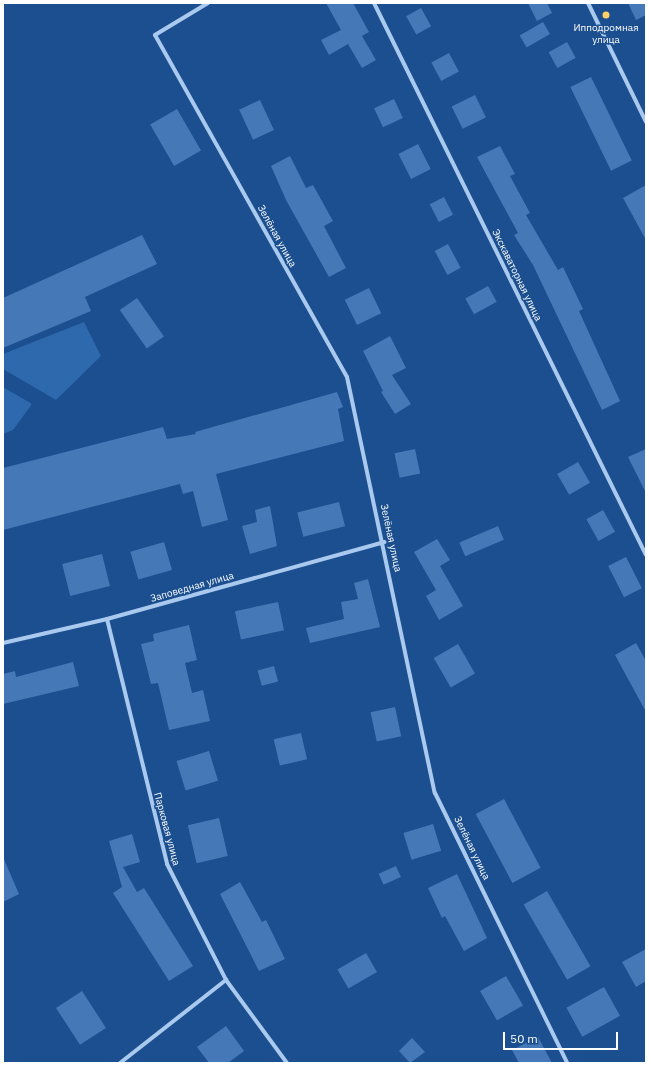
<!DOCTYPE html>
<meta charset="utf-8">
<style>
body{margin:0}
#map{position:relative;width:649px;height:1066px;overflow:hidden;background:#1b4f8f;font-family:"IBM Plex Sans",sans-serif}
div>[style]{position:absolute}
.green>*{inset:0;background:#2e69ad}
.building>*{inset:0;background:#4478b7;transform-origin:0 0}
.street>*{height:4px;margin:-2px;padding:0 2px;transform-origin:2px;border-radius:2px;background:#a9c9ee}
.dots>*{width:11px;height:11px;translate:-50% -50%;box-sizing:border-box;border:2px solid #1b4f8f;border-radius:50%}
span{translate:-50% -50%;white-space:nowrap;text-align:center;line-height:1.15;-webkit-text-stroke:3px #1b4f8f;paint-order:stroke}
.poi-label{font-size:10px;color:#fff}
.street-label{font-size:10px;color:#fff}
.frame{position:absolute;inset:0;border:4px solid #fff;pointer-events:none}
.scale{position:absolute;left:503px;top:1032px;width:115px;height:18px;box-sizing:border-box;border:2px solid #fff;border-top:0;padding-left:5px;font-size:12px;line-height:14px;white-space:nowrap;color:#fff;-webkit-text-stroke:3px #1b4f8f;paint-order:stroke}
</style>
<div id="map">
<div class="green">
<i style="clip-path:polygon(84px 322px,101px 356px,56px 400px,3px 369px,3px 354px)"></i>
<i style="clip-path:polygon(3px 387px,32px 404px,13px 430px,3px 434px)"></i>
</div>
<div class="building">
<i style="clip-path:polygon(326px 3px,353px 3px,369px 32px,362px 36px,376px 60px,362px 68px,348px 44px,329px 55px,321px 40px,341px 30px)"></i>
<i style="clip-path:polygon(528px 3px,547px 3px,552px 13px,537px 21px)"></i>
<i style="clip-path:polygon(628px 3px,646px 3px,646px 15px,636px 20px)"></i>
<i style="left:421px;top:8px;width:21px;height:17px;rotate:61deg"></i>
<i style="left:543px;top:22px;width:14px;height:27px;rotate:60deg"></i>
<i style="left:567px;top:42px;width:18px;height:21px;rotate:61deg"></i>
<i style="left:449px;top:53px;width:21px;height:20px;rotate:62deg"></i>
<i style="left:591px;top:77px;width:93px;height:23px;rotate:64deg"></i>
<i style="left:475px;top:95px;width:25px;height:26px;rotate:64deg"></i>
<i style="left:394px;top:99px;width:21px;height:22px;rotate:65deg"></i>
<i style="left:260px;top:100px;width:33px;height:23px;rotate:65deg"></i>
<i style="left:177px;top:109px;width:48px;height:31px;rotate:60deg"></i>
<i style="left:418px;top:144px;width:28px;height:22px;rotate:63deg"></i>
<i style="clip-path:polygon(500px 146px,515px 174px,510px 176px,530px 213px,526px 215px,558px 270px,563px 267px,583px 309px,579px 311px,620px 401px,602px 410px,533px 265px,514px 235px,518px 233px,477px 157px)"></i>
<i style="clip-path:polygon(290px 156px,306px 188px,313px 185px,333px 221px,324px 226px,346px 268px,329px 277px,286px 200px,271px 166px)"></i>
<i style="clip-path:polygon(646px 185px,646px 240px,623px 198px)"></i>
<i style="left:444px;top:197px;width:20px;height:16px;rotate:63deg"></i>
<i style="clip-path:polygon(142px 235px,157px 264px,85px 297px,91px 311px,3px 348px,3px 298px)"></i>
<i style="left:448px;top:244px;width:27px;height:15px;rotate:62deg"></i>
<i style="left:488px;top:286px;width:18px;height:26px;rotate:61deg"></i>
<i style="left:369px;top:288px;width:28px;height:27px;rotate:64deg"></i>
<i style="left:137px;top:298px;width:47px;height:21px;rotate:55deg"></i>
<i style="clip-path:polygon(390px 336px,406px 368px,392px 375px,411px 404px,395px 414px,381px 392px,383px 391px,363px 351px)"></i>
<i style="clip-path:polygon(337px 392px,343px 407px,338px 409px,344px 441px,216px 474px,228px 520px,202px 527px,193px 491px,183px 494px,180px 484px,3px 530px,3px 468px,163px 427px,167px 439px,196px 434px,195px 432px)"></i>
<i style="left:415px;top:449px;width:25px;height:21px;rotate:78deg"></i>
<i style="clip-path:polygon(646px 449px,646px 493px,628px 457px)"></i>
<i style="left:578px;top:462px;width:24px;height:24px;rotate:60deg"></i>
<i style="left:339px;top:502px;width:25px;height:43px;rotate:76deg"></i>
<i style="clip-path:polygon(270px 506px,277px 546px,250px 554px,242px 526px,257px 522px,255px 510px)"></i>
<i style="left:603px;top:510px;width:25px;height:19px;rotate:61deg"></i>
<i style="left:498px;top:526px;width:15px;height:42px;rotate:67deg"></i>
<i style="clip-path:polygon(437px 539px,450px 560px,440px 566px,463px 606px,439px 620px,426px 596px,436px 590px,414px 552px)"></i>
<i style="left:164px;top:542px;width:29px;height:35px;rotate:74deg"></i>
<i style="left:102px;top:554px;width:33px;height:41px;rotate:76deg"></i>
<i style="left:626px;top:557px;width:35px;height:20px;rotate:63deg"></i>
<i style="clip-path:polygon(368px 579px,380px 627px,310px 643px,306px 628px,344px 619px,341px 602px,358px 599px,354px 583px)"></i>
<i style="left:278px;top:602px;width:29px;height:44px;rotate:78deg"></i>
<i style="clip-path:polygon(189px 625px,197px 660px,185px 663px,192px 693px,203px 690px,210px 721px,169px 730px,158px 683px,151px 684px,141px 644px,154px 641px,153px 634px)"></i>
<i style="clip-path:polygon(636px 643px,646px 661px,646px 712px,615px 655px)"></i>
<i style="left:458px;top:644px;width:34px;height:28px;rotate:60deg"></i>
<i style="clip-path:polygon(73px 662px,79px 686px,3px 704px,3px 674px,15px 671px,16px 677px)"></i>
<i style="left:274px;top:666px;width:16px;height:17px;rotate:75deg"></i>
<i style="left:395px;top:707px;width:30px;height:25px;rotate:78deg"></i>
<i style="left:301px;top:733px;width:27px;height:28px;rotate:77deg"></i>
<i style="left:209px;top:751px;width:31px;height:34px;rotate:73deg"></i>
<i style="left:504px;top:799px;width:78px;height:32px;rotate:62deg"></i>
<i style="left:219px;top:818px;width:39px;height:32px;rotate:77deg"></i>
<i style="left:433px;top:824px;width:28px;height:31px;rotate:73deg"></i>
<i style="clip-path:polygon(132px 834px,140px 862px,123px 867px,137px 892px,144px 888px,193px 966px,169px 981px,113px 893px,122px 887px,109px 841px)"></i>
<i style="clip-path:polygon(3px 857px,19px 894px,3px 902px)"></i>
<i style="left:396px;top:866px;width:12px;height:19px;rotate:66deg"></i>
<i style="clip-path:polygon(457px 874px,487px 938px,464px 951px,445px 916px,442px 918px,428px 888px)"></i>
<i style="clip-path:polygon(240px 882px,262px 922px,266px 920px,285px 959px,259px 971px,220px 894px)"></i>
<i style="left:547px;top:891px;width:87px;height:27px;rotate:60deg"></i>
<i style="clip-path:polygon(646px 949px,646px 981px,636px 987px,622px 962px)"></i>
<i style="left:366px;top:953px;width:22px;height:33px;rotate:60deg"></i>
<i style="left:506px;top:976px;width:34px;height:30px;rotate:60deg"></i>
<i style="left:604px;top:987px;width:33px;height:43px;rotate:61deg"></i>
<i style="left:82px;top:991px;width:44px;height:31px;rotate:57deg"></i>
<i style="clip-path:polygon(226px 1026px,244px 1051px,228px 1063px,209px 1063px,197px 1047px)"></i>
<i style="clip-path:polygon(538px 1037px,552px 1063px,519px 1063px,512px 1050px)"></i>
<i style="clip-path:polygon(412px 1038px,425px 1052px,410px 1063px,399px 1051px)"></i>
</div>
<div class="street">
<i style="left:208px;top:3px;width:62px;rotate:148.9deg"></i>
<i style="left:155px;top:35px;width:392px;rotate:60.7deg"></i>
<i style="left:347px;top:377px;width:425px;rotate:78.1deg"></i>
<i style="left:435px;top:793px;width:301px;rotate:63.9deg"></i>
<i style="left:374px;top:3px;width:615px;rotate:63.77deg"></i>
<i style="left:588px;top:3px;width:132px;rotate:64deg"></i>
<i style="left:107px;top:619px;width:252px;rotate:76.2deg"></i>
<i style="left:167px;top:864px;width:130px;rotate:63deg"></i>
<i style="left:226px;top:980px;width:103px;rotate:53.7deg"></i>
<i style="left:3px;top:643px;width:107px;rotate:-13deg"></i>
<i style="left:107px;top:619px;width:288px;rotate:-15.5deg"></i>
<i style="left:120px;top:1063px;width:135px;rotate:-38.1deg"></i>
</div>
<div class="dots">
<i style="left:606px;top:15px;background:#ffd166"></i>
</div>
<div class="poi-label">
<span style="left:606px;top:33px">Ипподромная<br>улица</span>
</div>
<div class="street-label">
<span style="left:277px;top:236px;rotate:61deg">Зелёная улица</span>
<span style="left:517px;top:275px;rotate:64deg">Экскаваторная улица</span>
<span style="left:391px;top:538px;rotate:78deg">Зелёная улица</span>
<span style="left:192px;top:587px;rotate:-16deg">Заповедная улица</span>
<span style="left:167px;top:829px;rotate:75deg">Парковая улица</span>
<span style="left:472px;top:848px;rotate:64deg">Зелёная улица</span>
</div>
<div class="frame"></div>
<div class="scale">50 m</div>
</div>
